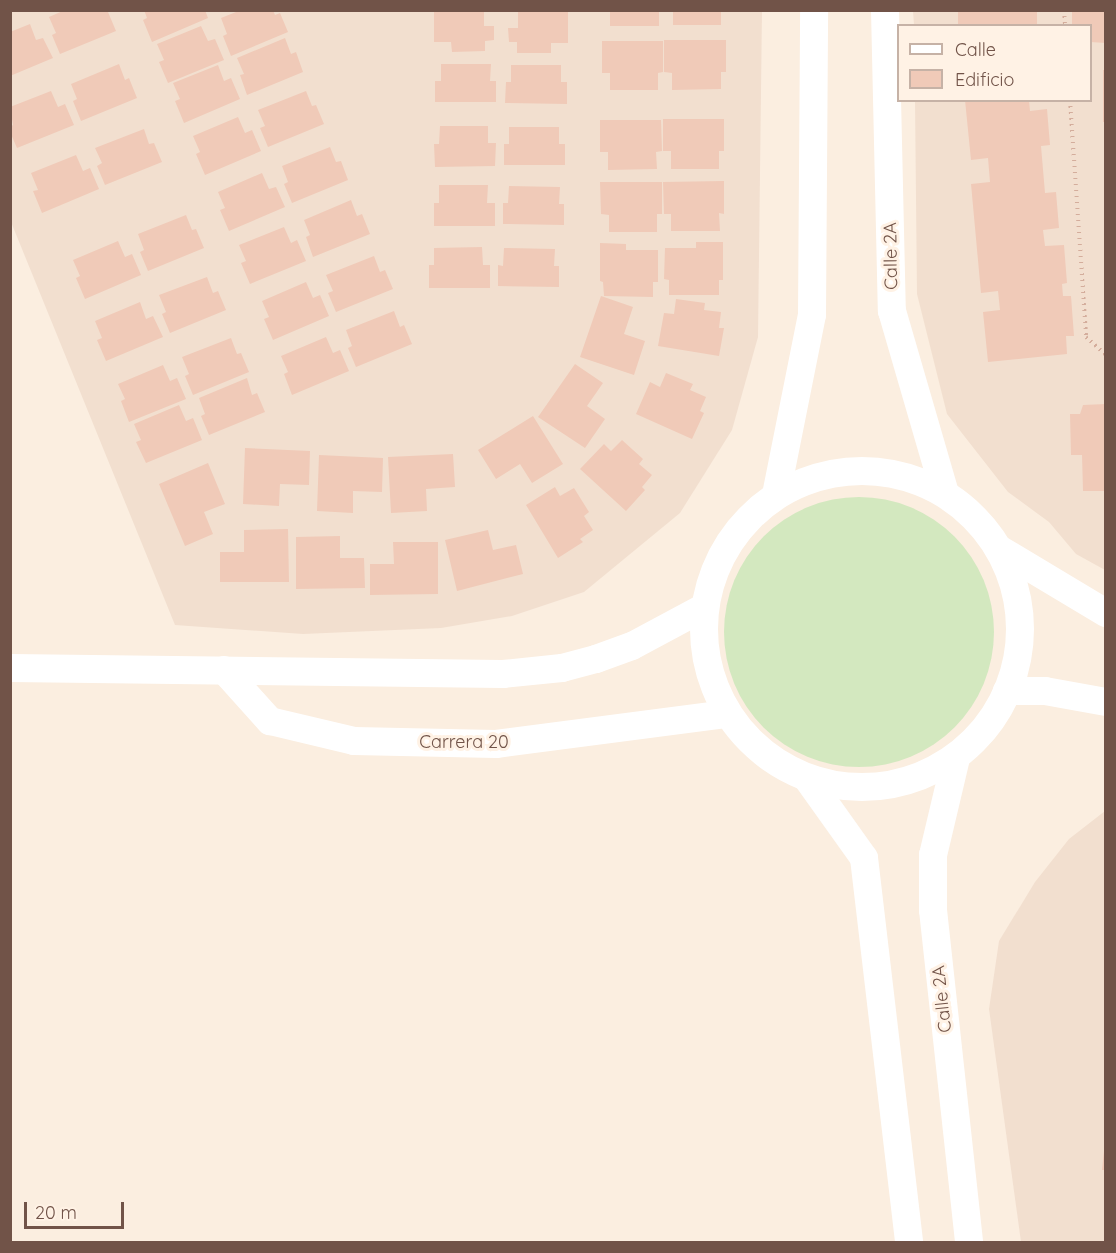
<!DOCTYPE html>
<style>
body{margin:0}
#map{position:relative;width:1116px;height:1253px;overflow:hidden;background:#fbeee0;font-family:Quicksand,sans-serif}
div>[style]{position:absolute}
.residential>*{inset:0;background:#f2dfcf}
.green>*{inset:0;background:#d3e8bf}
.round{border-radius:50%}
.building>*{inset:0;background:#f0cab8;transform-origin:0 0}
.path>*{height:4px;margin-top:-2px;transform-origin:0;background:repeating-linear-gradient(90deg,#d4ad9c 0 1.5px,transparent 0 6px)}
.minor>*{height:28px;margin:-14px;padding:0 14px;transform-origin:14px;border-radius:14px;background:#fff}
.minor>.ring{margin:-14px;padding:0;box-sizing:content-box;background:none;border:28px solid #fff;border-radius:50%}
span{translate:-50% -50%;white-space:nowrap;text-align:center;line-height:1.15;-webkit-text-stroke:6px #fff2e5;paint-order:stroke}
.street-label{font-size:18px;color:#715348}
.frame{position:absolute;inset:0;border:12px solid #715348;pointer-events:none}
.legend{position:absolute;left:897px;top:24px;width:195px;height:78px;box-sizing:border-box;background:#fff2e5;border:2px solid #c6b2a6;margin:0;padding:8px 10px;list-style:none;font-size:18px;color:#715348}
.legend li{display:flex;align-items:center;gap:12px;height:30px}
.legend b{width:30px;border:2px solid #c6b2a6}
.scale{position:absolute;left:24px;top:1202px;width:100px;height:27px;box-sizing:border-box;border:3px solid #715348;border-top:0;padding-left:8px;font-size:18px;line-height:21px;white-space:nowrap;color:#715348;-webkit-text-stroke:4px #fff2e5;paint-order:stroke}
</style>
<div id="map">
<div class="residential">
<i style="clip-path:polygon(10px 11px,762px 11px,758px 337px,732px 430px,680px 513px,584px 592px,512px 616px,441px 628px,303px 634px,175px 625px,11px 222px)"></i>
<i style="clip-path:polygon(913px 11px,1105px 11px,1105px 570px,1076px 554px,1049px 522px,1008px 492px,947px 414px,917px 294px,915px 101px,1090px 100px,1090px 26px,914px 25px)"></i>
<i style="clip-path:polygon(1105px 811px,1105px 1242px,1021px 1242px,989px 1009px,999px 941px,1035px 882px,1069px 839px)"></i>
</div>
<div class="green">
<i class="round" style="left:724px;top:497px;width:270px;height:270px"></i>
</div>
<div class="building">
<i style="clip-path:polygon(65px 10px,108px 12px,116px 31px,60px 54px,52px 35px,56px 33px,49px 17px)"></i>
<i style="clip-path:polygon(144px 10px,205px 10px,208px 18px,152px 42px,143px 20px,147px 18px)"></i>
<i style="clip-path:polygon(241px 10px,273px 10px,275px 15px,280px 13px,288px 32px,231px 56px,223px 36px,227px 34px,221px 18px)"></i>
<i style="clip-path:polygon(434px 10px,484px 10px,484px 26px,494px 26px,494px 40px,485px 41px,485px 51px,452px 52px,451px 42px,434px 42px)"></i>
<i style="clip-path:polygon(518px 10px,568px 10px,568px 43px,551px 43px,551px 53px,517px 53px,517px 42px,509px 42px,508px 28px,518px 28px)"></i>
<i style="left:610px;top:10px;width:49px;height:16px"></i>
<i style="left:673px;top:10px;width:48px;height:15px"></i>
<i style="left:958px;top:10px;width:79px;height:16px"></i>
<i style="clip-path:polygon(1072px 10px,1106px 10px,1106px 43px,1090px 42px,1090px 26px,1072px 26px)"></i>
<i style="clip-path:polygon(30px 24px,36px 40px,43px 38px,53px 58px,10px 76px,10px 32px)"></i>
<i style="clip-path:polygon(201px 26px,208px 41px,215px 39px,224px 60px,168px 83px,159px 62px,164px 60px,157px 44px)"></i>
<i style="clip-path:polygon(285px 38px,291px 54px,296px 52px,303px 72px,247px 95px,240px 75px,244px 74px,237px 58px)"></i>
<i style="clip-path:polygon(664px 40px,726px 40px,726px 72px,721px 72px,721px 89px,672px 90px,672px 73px,664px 72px)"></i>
<i style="clip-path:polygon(602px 41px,663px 41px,663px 72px,658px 73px,658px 90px,610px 90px,610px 73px,602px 73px)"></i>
<i style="clip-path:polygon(119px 64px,125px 80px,129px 78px,137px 98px,81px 121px,73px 101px,77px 99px,71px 84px)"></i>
<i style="clip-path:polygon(441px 64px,491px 64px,490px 81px,496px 81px,496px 102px,435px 102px,435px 81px,441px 81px)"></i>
<i style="clip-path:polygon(218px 65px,224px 81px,231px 78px,240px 99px,184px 123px,175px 101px,180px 99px,173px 83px)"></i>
<i style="clip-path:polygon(511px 65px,561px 65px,561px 82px,567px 82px,567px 104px,505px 103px,506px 82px,511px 82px)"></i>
<i style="left:1103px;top:70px;width:3px;height:52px"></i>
<i style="clip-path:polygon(51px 91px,58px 107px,65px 104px,74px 125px,17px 148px,10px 132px,10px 127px,13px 125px,10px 107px)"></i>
<i style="clip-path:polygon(306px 91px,312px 106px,316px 105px,324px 124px,268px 147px,260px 128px,265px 126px,258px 110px)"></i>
<i style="clip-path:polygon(965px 100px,1029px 100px,1030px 111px,1047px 109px,1050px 145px,1041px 146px,1045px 193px,1056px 192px,1059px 228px,1043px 230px,1045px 246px,1064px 245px,1067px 283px,1062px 284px,1063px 296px,1071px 296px,1074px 336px,1066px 336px,1067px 354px,988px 362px,983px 312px,1000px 310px,998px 291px,981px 293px,971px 184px,990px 182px,988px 158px,971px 160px)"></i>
<i style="clip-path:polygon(238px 117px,245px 133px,252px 130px,261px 151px,205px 175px,196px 154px,200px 152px,193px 136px)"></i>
<i style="clip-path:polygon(663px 119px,724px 119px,724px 151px,719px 151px,719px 169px,671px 169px,671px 151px,663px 151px)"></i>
<i style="clip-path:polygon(600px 120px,661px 120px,662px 151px,656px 152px,657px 169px,608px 170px,608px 152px,600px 152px)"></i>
<i style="clip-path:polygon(440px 126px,488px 126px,488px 143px,496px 143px,495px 166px,435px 167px,434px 144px,439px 144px)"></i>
<i style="clip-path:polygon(509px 127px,559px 127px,559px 144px,565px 144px,565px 165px,504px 165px,504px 144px,509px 144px)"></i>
<i style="clip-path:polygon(144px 129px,149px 144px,154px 143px,162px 162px,105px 185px,97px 166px,102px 163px,95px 148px)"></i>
<i style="clip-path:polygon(330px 147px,336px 162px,341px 161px,348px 180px,292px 203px,284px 184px,288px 182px,282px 166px)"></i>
<i style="clip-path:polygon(76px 155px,83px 171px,90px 168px,99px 189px,42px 213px,33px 191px,38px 190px,31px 173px)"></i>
<i style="clip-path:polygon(262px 173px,269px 189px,276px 187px,285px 207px,229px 231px,220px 210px,225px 208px,218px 192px)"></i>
<i style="clip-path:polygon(724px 181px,724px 214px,719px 213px,720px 231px,671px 231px,671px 214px,664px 214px,663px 182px)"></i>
<i style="clip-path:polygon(600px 182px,662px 182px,662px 214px,657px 214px,657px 232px,609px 232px,609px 215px,601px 214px)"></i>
<i style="clip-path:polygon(439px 185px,488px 185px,487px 203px,495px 203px,495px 226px,434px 226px,434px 203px,439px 203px)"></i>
<i style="clip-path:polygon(509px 186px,560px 187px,559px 204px,564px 204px,564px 225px,503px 224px,503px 203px,508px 203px)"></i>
<i style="clip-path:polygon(351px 200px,357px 216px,362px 214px,370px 234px,313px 257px,306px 237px,310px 235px,304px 220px)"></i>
<i style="clip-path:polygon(186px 215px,192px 230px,196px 229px,204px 248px,148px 271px,140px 252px,144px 250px,138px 234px)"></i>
<i style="clip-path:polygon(284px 227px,291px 243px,297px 240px,306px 261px,250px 284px,241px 263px,246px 261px,239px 245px)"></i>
<i style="clip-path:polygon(118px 241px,125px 257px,132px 254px,141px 275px,85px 299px,76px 278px,80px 276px,73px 260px)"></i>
<i style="clip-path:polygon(696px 242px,723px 242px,723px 280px,719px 280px,719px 295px,669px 295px,669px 280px,664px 279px,665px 248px,696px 248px)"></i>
<i style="clip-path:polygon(600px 243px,626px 244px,626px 250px,658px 250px,658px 282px,653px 282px,653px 297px,604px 296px,603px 282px,600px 281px)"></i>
<i style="clip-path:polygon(482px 247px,483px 265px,490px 265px,490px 288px,429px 288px,429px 265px,434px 265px,434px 248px)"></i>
<i style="clip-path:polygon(504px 248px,555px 249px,554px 266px,559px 266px,559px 287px,498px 286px,498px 265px,503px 266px)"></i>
<i style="clip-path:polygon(374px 256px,380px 272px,385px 270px,393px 289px,336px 312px,328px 293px,333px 291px,326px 275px)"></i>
<i style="clip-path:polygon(207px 277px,213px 293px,218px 291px,226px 310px,170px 333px,162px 314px,166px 312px,159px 295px)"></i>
<i style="clip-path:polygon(306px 282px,313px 298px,320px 295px,329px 316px,273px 340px,264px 319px,269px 317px,262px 301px)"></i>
<i style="clip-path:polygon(601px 296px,633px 307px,624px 334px,645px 341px,634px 375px,580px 357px)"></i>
<i style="clip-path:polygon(676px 299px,705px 303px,704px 310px,721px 312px,719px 328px,724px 328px,719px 356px,658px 346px,664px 313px,674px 314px)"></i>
<i style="clip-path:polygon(140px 302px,146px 319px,153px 316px,163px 337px,106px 361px,97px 340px,102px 338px,95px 321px)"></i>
<i style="clip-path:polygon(394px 311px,400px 327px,404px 325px,412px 344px,356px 367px,348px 348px,352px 346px,346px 330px)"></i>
<i style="clip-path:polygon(326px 337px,333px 353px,340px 350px,349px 371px,292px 395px,284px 374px,288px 372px,281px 356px)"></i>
<i style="clip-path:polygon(231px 338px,237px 354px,241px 353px,249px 372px,193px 395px,185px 376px,189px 374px,182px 357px)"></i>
<i style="clip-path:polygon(575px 364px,603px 383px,587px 406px,605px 419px,585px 448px,538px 417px)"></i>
<i style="clip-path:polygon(163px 365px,170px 381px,177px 378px,186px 399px,129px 422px,121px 401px,125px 399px,118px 384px)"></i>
<i style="clip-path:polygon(666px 373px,693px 384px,690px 390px,706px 397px,700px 411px,704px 413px,692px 439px,636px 414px,650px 382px,660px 387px)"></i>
<i style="clip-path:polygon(247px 378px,252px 395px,257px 393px,265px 412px,209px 435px,201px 416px,205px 414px,199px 398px)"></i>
<i style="clip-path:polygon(1106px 404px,1106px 491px,1083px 491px,1082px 455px,1071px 455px,1070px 414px,1080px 414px,1083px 405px)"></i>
<i style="clip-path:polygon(179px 405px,186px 421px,193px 418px,202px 440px,146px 463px,136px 442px,141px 440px,134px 424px)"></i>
<i style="clip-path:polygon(533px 416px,563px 464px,532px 483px,520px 464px,496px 479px,478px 450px)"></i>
<i style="clip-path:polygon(622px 440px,643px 459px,639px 464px,652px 475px,642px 487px,645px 490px,626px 511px,580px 469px,604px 444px,611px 451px)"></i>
<i style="clip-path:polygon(245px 448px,310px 451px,309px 485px,280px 484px,279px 506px,243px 504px)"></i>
<i style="clip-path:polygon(453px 454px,455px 487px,426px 489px,427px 511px,391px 513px,388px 457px)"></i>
<i style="clip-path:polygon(319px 455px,383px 458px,382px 492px,353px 491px,353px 513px,317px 511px)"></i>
<i style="clip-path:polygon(208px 463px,225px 504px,204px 512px,213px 534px,185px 546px,159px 484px)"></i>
<i style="clip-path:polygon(555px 487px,560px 496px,574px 488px,589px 512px,584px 516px,593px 530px,580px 539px,583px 542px,558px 558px,526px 505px)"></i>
<i style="clip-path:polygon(288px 529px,289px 582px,220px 582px,220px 552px,244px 552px,244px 530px)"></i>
<i style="clip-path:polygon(488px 530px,493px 550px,516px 545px,523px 574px,457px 591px,445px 540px)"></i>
<i style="clip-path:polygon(340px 536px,340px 558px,364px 558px,365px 588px,296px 589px,296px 537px)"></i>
<i style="clip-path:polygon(393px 542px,438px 542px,438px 594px,370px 595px,370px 564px,394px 564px)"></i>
<i style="clip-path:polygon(1104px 1151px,1106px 1151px,1106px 1170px,1102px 1170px)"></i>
</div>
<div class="path">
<i style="left:1064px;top:10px;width:16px;rotate:86deg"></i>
<i style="left:1070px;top:100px;width:238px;rotate:86.1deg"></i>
<i style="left:1086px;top:337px;width:27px;rotate:42deg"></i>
</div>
<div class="minor">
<i style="left:885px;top:10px;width:301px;rotate:88.7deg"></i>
<i style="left:892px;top:311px;width:190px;rotate:73.8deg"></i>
<i class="ring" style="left:704px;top:471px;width:288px;height:288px"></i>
<i style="left:776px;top:495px;width:184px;rotate:-78.7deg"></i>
<i style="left:812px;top:315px;width:305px;rotate:-89.6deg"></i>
<i style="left:999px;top:549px;width:125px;rotate:30.9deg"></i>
<i style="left:10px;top:668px;width:493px;rotate:0.7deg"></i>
<i style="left:503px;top:674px;width:59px;rotate:-5.8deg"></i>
<i style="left:562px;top:668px;width:35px;rotate:-15deg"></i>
<i style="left:596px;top:659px;width:38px;rotate:-20deg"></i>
<i style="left:632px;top:646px;width:81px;rotate:-28.2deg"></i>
<i style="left:224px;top:670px;width:69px;rotate:48deg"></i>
<i style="left:270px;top:721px;width:86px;rotate:13.4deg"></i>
<i style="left:354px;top:741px;width:142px;rotate:1.2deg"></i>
<i style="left:496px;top:744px;width:233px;rotate:-7.4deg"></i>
<i style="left:1007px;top:691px;width:38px"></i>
<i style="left:1045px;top:691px;width:62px;rotate:10.2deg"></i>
<i style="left:956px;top:758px;width:100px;rotate:103.3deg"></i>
<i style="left:933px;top:855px;width:55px;rotate:90deg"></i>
<i style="left:933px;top:910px;width:334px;rotate:83.8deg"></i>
<i style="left:807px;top:778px;width:98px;rotate:54.5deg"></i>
<i style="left:864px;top:858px;width:387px;rotate:83.3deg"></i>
</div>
<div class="street-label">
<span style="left:891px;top:256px;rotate:-91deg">Calle 2A</span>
<span style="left:464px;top:742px">Carrera 20</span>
<span style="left:942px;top:999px;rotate:-96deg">Calle 2A</span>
</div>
<div class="frame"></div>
<ul class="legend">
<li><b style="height:8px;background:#fff"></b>Calle</li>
<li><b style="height:16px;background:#f0cab8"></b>Edificio</li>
</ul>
<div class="scale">20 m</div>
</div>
